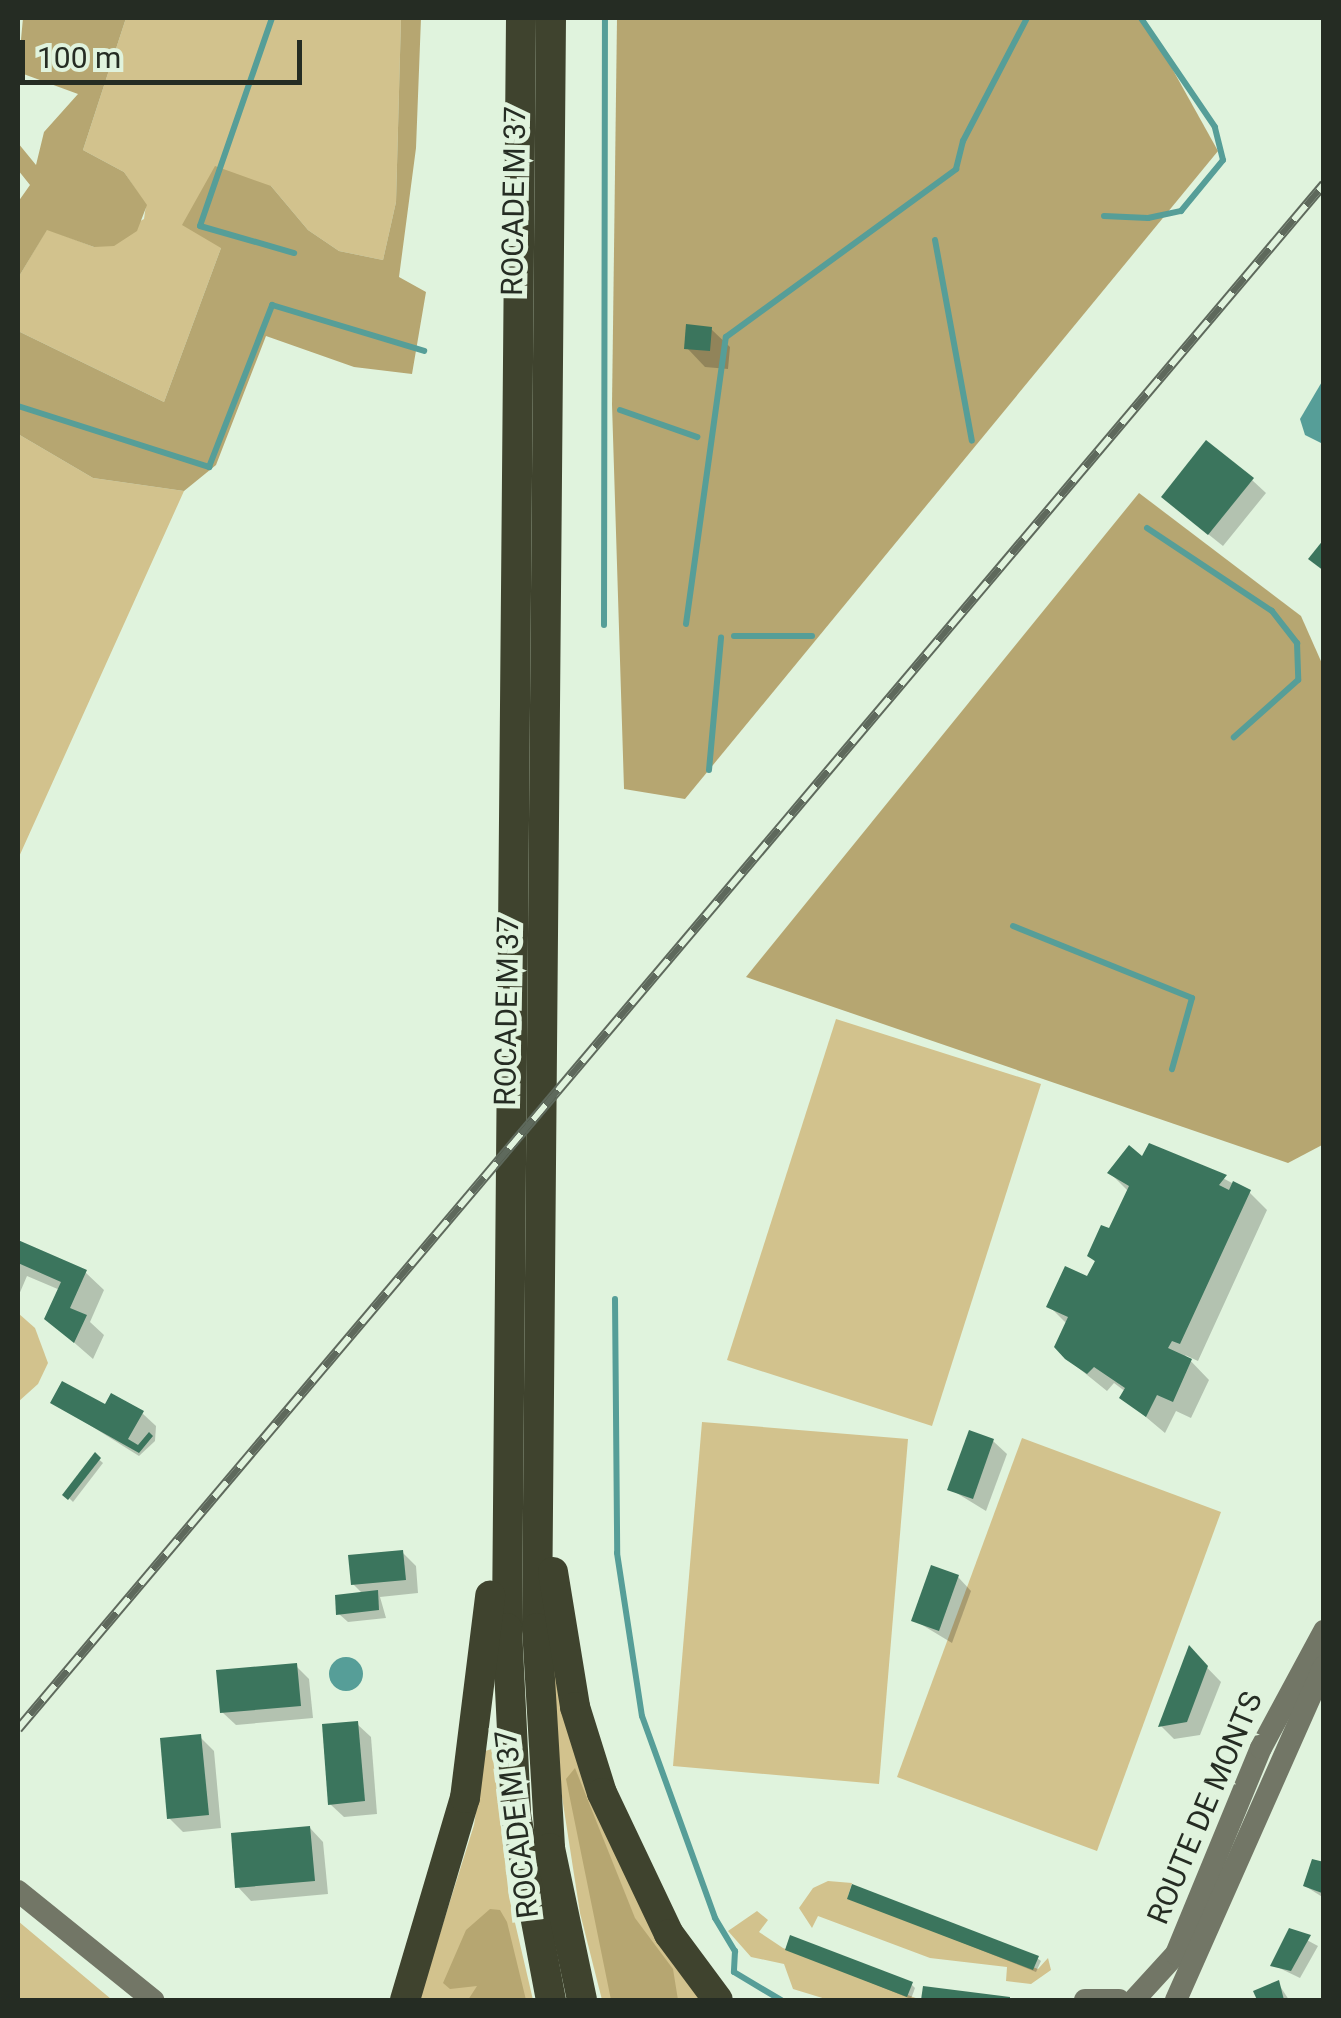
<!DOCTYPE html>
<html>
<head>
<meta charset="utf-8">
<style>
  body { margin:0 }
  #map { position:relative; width:1341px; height:2018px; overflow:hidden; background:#e0f3dd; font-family:Roboto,sans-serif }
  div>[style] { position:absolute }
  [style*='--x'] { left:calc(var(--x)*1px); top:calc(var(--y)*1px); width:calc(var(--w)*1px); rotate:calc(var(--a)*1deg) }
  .green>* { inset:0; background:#d2c28d }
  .forest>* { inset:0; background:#b6a671 }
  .water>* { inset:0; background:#569e98 }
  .round { border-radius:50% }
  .shadow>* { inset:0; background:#0003 }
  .stream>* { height:6px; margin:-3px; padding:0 3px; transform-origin:3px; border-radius:3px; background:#569e98 }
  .building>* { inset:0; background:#3b755d }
  .secondary>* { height:22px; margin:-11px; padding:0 11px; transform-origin:11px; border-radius:11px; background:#727666 }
  .highway>* { height:30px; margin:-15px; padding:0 15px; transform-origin:15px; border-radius:15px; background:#3f432e }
  .rail>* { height:10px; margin-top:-5px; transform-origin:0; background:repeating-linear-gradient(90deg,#e0f3dd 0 19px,#5e695c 0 38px); box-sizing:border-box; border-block:2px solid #5e695c }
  span { translate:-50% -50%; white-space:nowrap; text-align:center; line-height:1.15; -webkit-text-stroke:10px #e0f3dd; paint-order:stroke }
  .street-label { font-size:30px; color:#252c23 }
  .frame { position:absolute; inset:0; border:20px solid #252c23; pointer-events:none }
  .scale { position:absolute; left:20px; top:40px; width:282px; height:45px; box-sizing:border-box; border:5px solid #252c23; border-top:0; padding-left:12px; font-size:30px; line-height:35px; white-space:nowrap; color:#252c23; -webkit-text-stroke:8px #e0f3dd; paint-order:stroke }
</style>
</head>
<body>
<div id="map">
  <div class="green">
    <div style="clip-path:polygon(126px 18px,401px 18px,396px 202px,383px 260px,339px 251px,308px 230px,271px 186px,221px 248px,164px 402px,18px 331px,18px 278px,47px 229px,94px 247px,144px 219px,146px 205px,124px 172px,83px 150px)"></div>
    <div style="clip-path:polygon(18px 434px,93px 478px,184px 491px,18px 859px)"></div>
    <div style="clip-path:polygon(836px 1019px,1041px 1084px,932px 1426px,727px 1360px)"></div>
    <div style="clip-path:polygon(18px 1313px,35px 1328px,48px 1363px,38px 1384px,18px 1402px)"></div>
    <div style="clip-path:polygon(702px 1422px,908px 1439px,879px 1784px,673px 1766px)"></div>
    <div style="clip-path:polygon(1022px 1438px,1221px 1512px,1097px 1851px,897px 1777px)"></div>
    <div style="clip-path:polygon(554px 1669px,706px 2000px,602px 2000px,580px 1913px,560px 1784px)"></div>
    <div style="clip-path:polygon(492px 1749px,509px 1897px,533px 2000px,419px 2000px,474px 1825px,485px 1751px)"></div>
    <div style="clip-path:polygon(828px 1881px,852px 1883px,848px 1896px,1038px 1969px,1048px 1958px,1051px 1970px,1031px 1984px,1006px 1981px,1007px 1967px,930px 1958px,818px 1916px,812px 1928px,799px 1908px,813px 1888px)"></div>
    <div style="clip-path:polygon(757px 1911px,768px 1920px,759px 1932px,783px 1948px,921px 2000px,829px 2000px,793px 1989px,784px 1964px,751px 1957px,728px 1931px)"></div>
    <div style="clip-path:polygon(18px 1921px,111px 1999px,113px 2000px,18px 2000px)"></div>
  </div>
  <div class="forest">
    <div style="clip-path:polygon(23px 18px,126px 18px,83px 150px,124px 172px,147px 205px,137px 231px,114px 246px,94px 247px,47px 230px,18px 278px,18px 202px,30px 185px,18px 170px,18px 143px,36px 165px,44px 132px,78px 94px,18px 72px)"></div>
    <div style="clip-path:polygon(401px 18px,421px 18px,416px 148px,399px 277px,426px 292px,412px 374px,354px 367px,266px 336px,216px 465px,184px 491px,93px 478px,18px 434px,18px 331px,164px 402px,221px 248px,182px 225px,215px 166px,271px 186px,308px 230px,339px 251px,383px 260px,396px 202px)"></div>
    <div style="clip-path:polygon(617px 18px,1144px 18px,1218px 151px,685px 799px,624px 789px,612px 405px)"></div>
    <div style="clip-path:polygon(1139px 493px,1301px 616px,1324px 668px,1324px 1144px,1288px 1163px,746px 977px)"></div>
    <div style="clip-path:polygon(575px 1768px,635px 1918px,673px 1969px,678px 2000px,611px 2000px,566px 1779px)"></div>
    <div style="clip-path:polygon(490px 1909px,500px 1910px,507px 1922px,526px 2000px,468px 2000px,477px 1986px,450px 1989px,443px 1983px,466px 1930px)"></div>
  </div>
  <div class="water">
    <div style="clip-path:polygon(1323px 380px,1323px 444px,1305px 435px,1300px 419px)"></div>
    <div class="round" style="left:329px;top:1657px;width:34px;height:34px"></div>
  </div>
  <div class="shadow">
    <div style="clip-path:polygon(711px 329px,730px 347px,728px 369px,705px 367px,687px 348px)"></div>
    <div style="clip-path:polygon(1252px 480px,1266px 493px,1223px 546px,1178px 510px)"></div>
    <div style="clip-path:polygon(1143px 1160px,1200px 1166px,1249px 1192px,1267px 1210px,1198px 1361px,1185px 1355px,1209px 1380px,1191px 1418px,1176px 1411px,1165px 1433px,1122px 1397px,1126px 1392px,1114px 1383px,1107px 1391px,1076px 1366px,1068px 1325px,1049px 1306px,1089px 1279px,1096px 1263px,1090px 1256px,1110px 1232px,1129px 1192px,1110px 1173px)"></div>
    <div style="clip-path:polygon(18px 1243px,85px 1272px,104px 1290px,90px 1322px,104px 1335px,93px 1359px,47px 1319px,60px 1290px,27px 1276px,18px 1297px)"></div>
    <div style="clip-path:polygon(53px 1402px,142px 1413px,156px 1426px,155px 1441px,139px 1456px)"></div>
    <div style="clip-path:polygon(993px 1441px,1007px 1454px,986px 1511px,950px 1489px)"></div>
    <div style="clip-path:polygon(95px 1456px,103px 1463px,73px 1502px,65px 1494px)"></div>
    <div style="clip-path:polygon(402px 1552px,416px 1566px,418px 1593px,380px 1597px,386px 1618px,348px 1622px,339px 1614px,363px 1594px,353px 1584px)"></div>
    <div style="clip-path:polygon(958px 1577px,971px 1591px,952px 1643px,914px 1620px)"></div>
    <div style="clip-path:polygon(1190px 1650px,1221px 1682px,1200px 1735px,1174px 1739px,1161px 1726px)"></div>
    <div style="clip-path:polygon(296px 1666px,309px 1679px,313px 1718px,236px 1725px,222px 1712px)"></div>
    <div style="clip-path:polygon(357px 1724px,371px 1737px,377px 1814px,344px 1817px,330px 1804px)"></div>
    <div style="clip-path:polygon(200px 1737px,214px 1751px,221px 1828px,183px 1832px,169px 1818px)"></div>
    <div style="clip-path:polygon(310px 1828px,323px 1842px,328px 1894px,251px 1901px,238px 1887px)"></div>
    <div style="clip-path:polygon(1324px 1865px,1324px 1898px,1305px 1886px)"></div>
    <div style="clip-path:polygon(850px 1898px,1037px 1958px,1041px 1961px,1036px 1972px)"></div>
    <div style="clip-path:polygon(1290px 1931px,1318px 1946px,1300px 1978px,1273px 1965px)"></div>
    <div style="clip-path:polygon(788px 1949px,912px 1985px,915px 1988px,911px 1999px)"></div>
    <div style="clip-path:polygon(1278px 1983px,1289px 2000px,1261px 2000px,1256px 1992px)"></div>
  </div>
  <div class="stream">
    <div style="--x:272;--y:18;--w:220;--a:109.1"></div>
    <div style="--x:200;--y:226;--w:98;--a:16"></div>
    <div style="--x:1104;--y:216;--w:44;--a:2.6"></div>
    <div style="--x:1148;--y:218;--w:34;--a:-12"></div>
    <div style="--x:1181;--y:211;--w:66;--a:-50.5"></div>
    <div style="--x:1223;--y:160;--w:34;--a:-104"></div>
    <div style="--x:1215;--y:127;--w:132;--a:-124.2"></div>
    <div style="--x:935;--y:240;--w:204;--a:79.6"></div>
    <div style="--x:18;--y:406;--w:201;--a:17.7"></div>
    <div style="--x:209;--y:467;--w:174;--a:-68.7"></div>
    <div style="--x:272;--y:305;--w:159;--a:16.8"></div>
    <div style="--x:620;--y:410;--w:82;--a:19.3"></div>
    <div style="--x:1147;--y:528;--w:150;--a:33.6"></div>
    <div style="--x:1272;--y:611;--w:41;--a:52"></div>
    <div style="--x:1297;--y:643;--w:37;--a:88"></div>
    <div style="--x:1298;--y:680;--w:86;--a:138.3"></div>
    <div style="--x:686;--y:624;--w:290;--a:-82.1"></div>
    <div style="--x:726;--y:337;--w:285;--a:-36.1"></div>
    <div style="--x:956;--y:169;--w:29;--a:-76"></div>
    <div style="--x:963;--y:141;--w:139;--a:-62.5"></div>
    <div style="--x:604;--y:625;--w:607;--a:-89.91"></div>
    <div style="--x:734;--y:636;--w:78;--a:0"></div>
    <div style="--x:709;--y:770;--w:133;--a:-84.8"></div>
    <div style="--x:1013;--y:926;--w:193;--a:21.9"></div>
    <div style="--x:1192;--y:998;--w:74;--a:105.7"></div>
    <div style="--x:615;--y:1299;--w:254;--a:89.5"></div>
    <div style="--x:617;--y:1553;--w:165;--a:81.3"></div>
    <div style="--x:642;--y:1716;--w:215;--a:70.1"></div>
    <div style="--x:715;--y:1918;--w:39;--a:59"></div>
    <div style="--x:735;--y:1951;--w:21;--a:93"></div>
    <div style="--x:734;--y:1972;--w:55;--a:30.8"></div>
  </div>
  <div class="building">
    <div style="clip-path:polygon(686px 324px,712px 327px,710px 351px,684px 349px)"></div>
    <div style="clip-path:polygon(1206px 440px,1254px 478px,1208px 535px,1161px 497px)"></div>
    <div style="clip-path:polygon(1324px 539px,1324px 571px,1308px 559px)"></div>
    <div style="clip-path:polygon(1149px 1143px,1227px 1175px,1219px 1185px,1229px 1190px,1233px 1181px,1251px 1190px,1180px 1344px,1172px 1341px,1168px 1348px,1192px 1359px,1173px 1402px,1157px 1395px,1146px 1417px,1119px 1398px,1125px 1388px,1094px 1367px,1087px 1374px,1065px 1359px,1054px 1347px,1068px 1317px,1046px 1307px,1065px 1266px,1087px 1276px,1095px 1261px,1087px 1256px,1101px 1225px,1109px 1228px,1129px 1186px,1107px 1173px,1129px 1145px,1142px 1156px)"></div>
    <div style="clip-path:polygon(18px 1240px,87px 1270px,70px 1308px,87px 1315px,74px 1343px,44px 1319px,61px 1282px,18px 1263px)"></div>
    <div style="clip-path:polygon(62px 1381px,105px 1404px,111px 1393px,144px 1411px,128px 1439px,138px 1445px,149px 1432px,153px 1436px,139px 1453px,50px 1403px)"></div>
    <div style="clip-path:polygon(969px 1430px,994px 1439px,973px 1499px,947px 1490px)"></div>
    <div style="clip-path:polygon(95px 1452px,101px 1458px,68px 1500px,62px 1495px)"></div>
    <div style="clip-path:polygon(403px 1550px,406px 1580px,351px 1585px,348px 1555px)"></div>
    <div style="clip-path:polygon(931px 1565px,959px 1575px,939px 1631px,911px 1621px)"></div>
    <div style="clip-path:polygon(378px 1590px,379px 1610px,336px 1615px,335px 1595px)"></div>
    <div style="clip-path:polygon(1189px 1645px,1208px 1666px,1187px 1722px,1158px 1727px)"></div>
    <div style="clip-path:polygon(297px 1663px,301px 1706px,220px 1713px,216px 1670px)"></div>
    <div style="clip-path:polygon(358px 1721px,365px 1801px,328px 1805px,322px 1724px)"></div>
    <div style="clip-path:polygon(201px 1734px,209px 1815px,167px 1819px,160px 1738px)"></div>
    <div style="clip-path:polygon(310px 1826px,315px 1881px,235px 1888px,231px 1833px)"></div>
    <div style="clip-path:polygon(1312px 1859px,1324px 1862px,1322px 1893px,1303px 1886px)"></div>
    <div style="clip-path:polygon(852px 1884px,1039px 1956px,1033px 1970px,847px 1899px)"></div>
    <div style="clip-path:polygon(1289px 1928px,1311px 1935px,1291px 1971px,1270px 1966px)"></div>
    <div style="clip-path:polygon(790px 1935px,913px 1982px,907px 1997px,785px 1950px)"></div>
    <div style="clip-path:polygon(1279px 1980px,1284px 2000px,1257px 2000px,1253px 1991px)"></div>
    <div style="clip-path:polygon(923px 1986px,1010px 1997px,1010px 2000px,921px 2000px)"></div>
  </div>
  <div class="secondary">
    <div style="--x:18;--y:1891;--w:174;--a:38.9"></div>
    <div style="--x:1085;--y:2000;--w:34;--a:0"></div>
    <div style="--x:1134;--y:2000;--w:62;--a:-47.6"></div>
    <div style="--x:1176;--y:1954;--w:223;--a:-67.6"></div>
    <div style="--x:1261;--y:1748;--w:133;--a:-61.7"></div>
    <div style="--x:1176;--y:2000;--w:365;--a:-66.1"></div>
  </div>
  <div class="highway">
    <div style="--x:521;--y:18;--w:1610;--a:90.5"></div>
    <div style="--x:507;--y:1628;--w:187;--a:87.2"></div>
    <div style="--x:516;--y:1815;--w:188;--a:79.3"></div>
    <div style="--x:551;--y:18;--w:1610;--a:90.5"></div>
    <div style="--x:537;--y:1628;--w:220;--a:86.6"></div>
    <div style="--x:550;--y:1848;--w:155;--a:78.1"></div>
    <div style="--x:553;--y:1572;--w:137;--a:80.7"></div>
    <div style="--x:575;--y:1707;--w:90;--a:72.6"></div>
    <div style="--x:602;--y:1793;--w:156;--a:64.6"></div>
    <div style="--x:669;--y:1934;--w:82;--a:53.4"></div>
    <div style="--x:405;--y:2000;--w:211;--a:-73.5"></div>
    <div style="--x:465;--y:1798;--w:204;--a:-82.9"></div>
  </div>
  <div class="rail">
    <div style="--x:18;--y:1729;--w:2023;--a:-49.79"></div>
  </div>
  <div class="street-label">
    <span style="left:514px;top:201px;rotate:-89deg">ROCADE M 37</span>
    <span style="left:507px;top:1011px;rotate:-89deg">ROCADE M 37</span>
    <span style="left:1205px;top:1808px;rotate:-67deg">ROUTE DE MONTS</span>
    <span style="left:517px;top:1824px;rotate:-97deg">ROCADE M 37</span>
  </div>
  <div class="frame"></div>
  <div class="scale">100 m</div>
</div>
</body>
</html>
